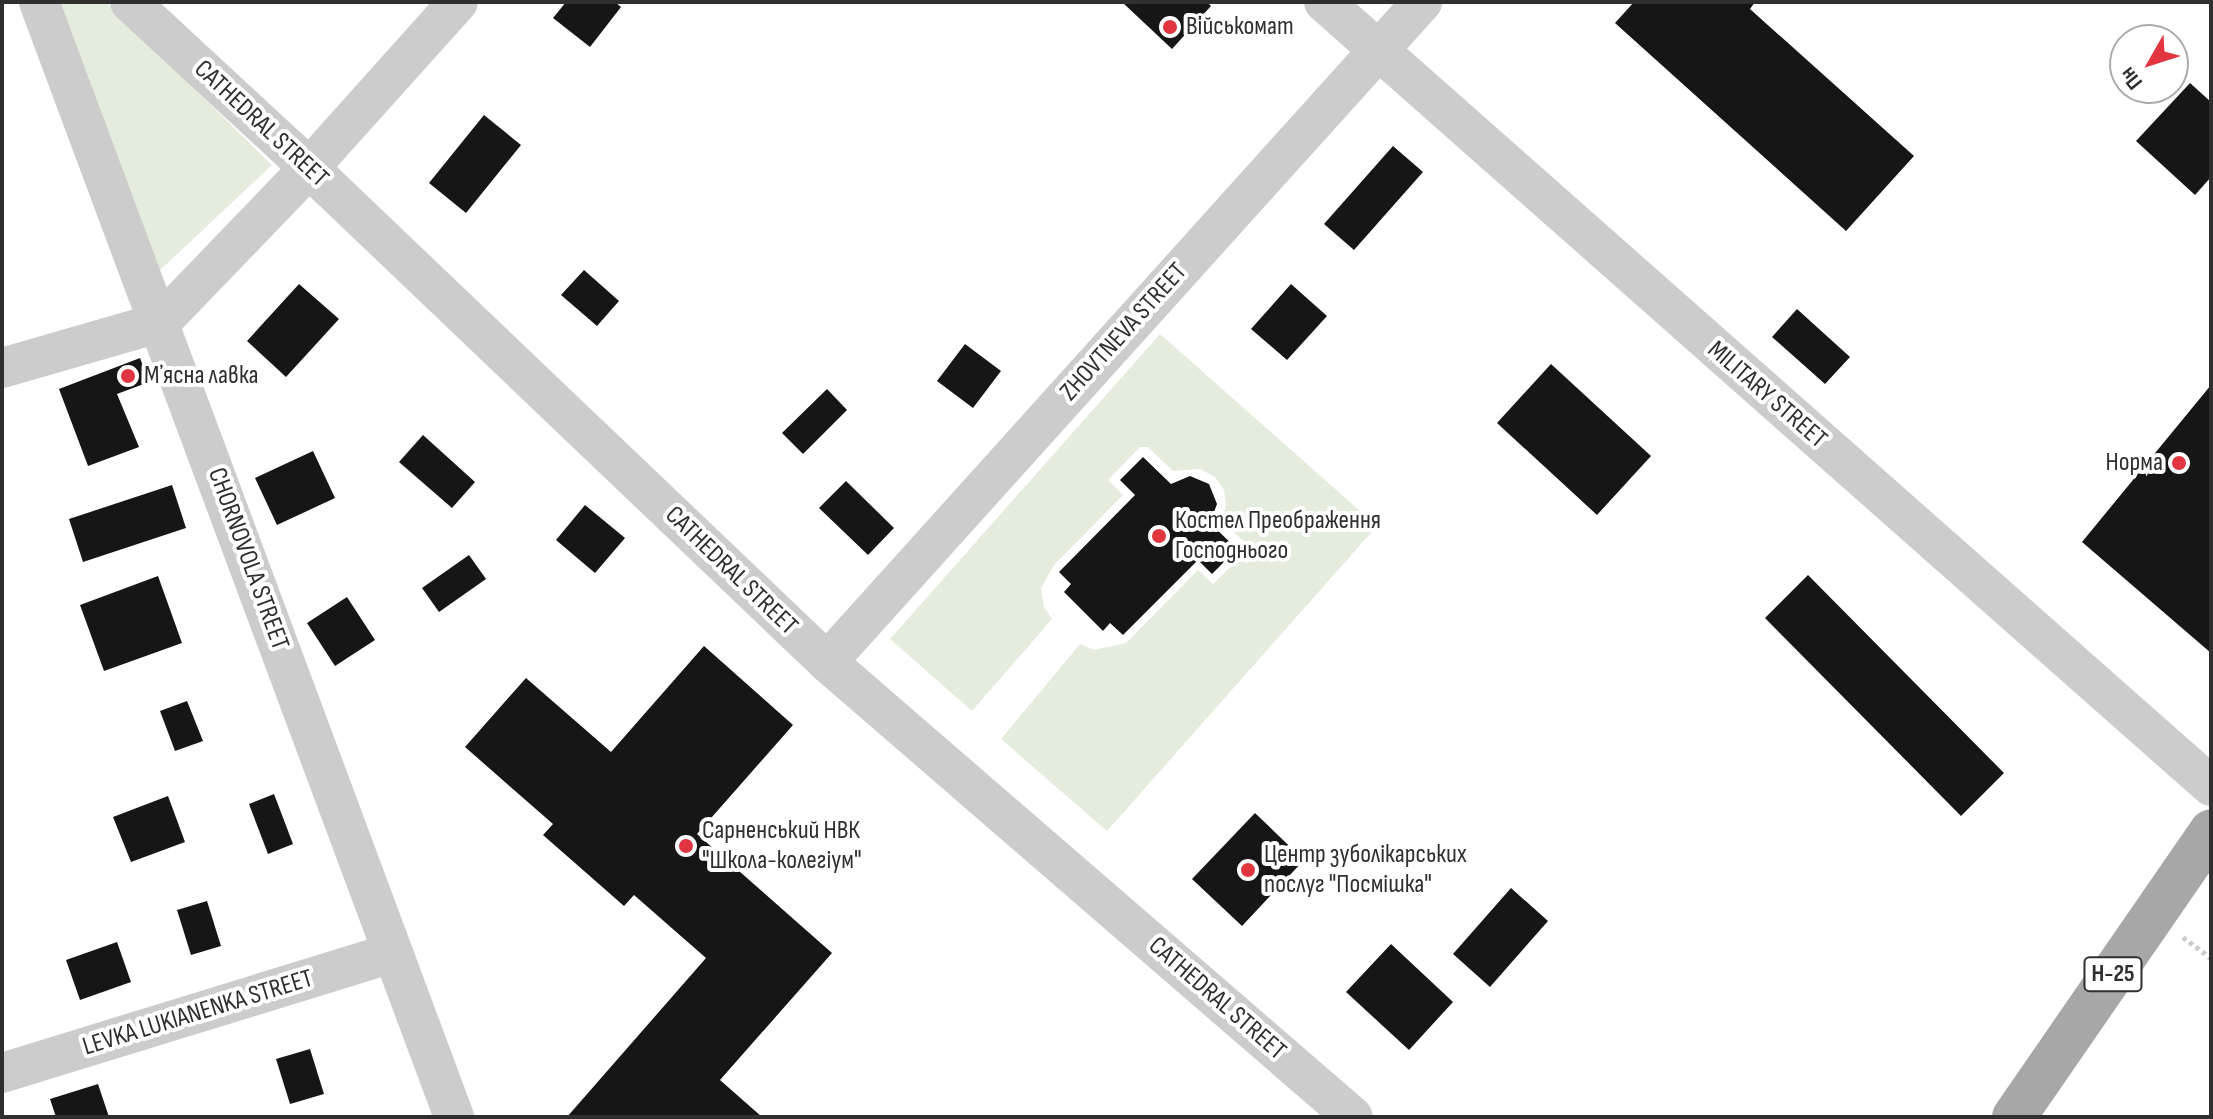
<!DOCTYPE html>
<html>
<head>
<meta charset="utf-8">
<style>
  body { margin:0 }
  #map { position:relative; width:2213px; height:1119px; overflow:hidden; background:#fff; font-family:"Sofia Sans Condensed",sans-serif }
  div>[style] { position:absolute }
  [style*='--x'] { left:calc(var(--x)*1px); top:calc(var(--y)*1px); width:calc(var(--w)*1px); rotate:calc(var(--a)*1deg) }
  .green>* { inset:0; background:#e4ecdd }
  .building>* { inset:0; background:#161616 }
  .path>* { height:5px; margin-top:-2.5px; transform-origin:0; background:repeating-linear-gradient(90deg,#ccc 0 4px,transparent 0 8px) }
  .minor>* { height:40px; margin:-20px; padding:0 20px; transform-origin:20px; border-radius:20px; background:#ccc }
  .primary>* { height:44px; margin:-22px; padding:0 22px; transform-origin:22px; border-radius:22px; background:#a7a7a7 }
  .dots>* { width:22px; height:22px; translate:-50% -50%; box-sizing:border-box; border:4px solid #fff; border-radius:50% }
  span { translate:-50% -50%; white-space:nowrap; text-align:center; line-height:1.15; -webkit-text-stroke:8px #fff; paint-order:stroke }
  .shield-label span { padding:2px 6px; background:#fff; border:2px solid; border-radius:6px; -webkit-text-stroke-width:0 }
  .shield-label { font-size:24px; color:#2f2f2f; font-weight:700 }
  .poi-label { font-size:26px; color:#2f2f2f }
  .left { translate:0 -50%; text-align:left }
  .right { translate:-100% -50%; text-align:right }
  .street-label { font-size:26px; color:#2f2f2f }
  .frame { position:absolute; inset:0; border:4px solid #2f2f2f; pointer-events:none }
  .north { position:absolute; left:2109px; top:24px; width:80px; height:80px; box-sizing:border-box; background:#fff; border:2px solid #acacac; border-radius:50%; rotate:231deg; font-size:22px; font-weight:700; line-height:32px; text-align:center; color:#2f2f2f }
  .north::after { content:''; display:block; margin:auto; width:28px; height:36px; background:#e1363f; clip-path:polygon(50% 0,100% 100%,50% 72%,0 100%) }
</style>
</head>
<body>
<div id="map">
  <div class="green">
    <div style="clip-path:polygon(55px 2px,106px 2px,272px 165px,156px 274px)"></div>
    <div style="clip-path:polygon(1160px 334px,1377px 526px,1107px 831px,1001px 739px,1080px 644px,1094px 650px,1126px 643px,1198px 570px,1213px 584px,1245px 553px,1243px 541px,1222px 521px,1226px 505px,1224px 490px,1215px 477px,1200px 469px,1173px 471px,1148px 447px,1140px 447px,1108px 480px,1123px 495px,1054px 565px,1041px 588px,1044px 607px,1052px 619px,972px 711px,890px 639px)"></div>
  </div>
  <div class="building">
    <div style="clip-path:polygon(566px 2px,615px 2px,621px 7px,590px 47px,553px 18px)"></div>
    <div style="clip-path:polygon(1122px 2px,1207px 2px,1211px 6px,1172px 49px)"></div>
    <div style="clip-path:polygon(1634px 2px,1755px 2px,1750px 9px,1914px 156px,1846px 231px,1615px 23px)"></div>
    <div style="clip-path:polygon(2190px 83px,2211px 102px,2211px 177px,2195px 195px,2136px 141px)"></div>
    <div style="clip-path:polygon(484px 115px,521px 145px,466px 213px,429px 183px)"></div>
    <div style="clip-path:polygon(1393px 146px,1423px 172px,1354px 250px,1324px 224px)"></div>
    <div style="clip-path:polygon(584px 270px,619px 301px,597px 326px,561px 295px)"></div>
    <div style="clip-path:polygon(299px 284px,339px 319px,286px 377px,247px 341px)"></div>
    <div style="clip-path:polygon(1291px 284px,1327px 316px,1287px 360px,1251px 329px)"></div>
    <div style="clip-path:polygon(1797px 309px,1850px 357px,1825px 384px,1772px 337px)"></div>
    <div style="clip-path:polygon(965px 344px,1001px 371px,973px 408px,937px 381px)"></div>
    <div style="clip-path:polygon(140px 358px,149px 382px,117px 394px,139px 447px,88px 466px,59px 389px)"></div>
    <div style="clip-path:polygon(1551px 364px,1651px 456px,1597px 515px,1497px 423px)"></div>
    <div style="clip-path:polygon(2211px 385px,2211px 653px,2082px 542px)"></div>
    <div style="clip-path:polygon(827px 389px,847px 410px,803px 454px,782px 433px)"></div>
    <div style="clip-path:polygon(423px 435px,475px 482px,452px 508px,399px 462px)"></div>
    <div style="clip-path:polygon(313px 451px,335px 498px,277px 525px,255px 478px)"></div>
    <div style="clip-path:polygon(1143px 457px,1171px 484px,1190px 476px,1209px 484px,1217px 504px,1210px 523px,1237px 549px,1212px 574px,1198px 560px,1123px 635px,1110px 623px,1103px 631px,1064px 592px,1071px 584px,1059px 572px,1135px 495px,1120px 480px)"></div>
    <div style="clip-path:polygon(846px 481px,894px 528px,868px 555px,819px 508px)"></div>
    <div style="clip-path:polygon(172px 485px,186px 528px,83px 562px,69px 519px)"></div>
    <div style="clip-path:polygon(585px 505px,625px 538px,595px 573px,556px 540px)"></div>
    <div style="clip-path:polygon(469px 555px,486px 579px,439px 612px,422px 588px)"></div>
    <div style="clip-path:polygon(1808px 575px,2004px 773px,1961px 816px,1765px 618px)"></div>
    <div style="clip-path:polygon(158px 576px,182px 643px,104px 671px,80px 605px)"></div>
    <div style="clip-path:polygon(347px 597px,375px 640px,335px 666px,307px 623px)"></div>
    <div style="clip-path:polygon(704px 646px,793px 725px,697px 834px,832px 953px,720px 1080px,762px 1117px,567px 1117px,706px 958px,634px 895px,624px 906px,543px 835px,553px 824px,465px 747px,526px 678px,611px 752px)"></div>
    <div style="clip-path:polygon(187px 701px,203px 741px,175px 751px,160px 711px)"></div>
    <div style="clip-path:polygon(274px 794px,293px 844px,268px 854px,249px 804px)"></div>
    <div style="clip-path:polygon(168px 796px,185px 842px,131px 862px,113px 817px)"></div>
    <div style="clip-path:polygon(1255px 813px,1304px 860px,1242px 926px,1192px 879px)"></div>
    <div style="clip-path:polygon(1511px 888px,1548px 921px,1490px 987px,1453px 954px)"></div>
    <div style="clip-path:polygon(207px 901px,221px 946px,191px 955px,177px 910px)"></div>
    <div style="clip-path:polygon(117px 942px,131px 982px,80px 1000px,66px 960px)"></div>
    <div style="clip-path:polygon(1391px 944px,1453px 1002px,1409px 1050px,1346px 992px)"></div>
    <div style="clip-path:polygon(310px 1049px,324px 1094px,290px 1104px,276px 1059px)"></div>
    <div style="clip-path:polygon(98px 1084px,109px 1117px,56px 1117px,50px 1099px)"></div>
  </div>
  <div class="path">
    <div style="--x:2183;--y:937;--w:35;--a:37"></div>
  </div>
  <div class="minor">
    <div style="--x:39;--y:2;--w:1190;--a:69.58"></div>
    <div style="--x:130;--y:2;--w:244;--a:42.8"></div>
    <div style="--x:309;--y:168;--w:716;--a:43.64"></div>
    <div style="--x:827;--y:662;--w:695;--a:40.86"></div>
    <div style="--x:1324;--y:2;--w:1184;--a:41.47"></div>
    <div style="--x:2;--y:368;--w:166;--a:-16.1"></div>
    <div style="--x:161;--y:322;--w:214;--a:-46.1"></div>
    <div style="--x:309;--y:168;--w:223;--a:-48.1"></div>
    <div style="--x:827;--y:662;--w:889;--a:-47.96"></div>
    <div style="--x:2;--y:1073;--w:409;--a:-17.1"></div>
  </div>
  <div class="primary">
    <div style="--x:2014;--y:1117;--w:347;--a:-55.4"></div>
  </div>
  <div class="dots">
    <div style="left:1170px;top:27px;background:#e1363f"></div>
    <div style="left:128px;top:376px;background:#e1363f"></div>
    <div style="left:2179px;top:463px;background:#e1363f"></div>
    <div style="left:1159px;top:536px;background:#e1363f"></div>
    <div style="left:686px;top:846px;background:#e1363f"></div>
    <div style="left:1248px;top:870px;background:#e1363f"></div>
  </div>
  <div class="shield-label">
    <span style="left:2113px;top:974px">Н-25</span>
  </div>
  <div class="poi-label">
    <span class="left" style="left:1186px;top:27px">Військомат</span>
    <span class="left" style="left:144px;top:376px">Мʼясна лавка</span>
    <span class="right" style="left:2163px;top:463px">Норма</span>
    <span class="left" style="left:1175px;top:536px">Костел Преображення<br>Господнього</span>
    <span class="left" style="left:702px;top:846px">Сарненський НВК<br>"Школа-колегіум"</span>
    <span class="left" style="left:1264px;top:870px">Центр зуболікарських<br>послуг "Посмішка"</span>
  </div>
  <div class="street-label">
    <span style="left:261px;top:124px;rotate:43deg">CATHEDRAL STREET</span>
    <span style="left:1124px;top:332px;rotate:-48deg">ZHOVTNEVA STREET</span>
    <span style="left:1767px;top:395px;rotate:41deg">MILITARY STREET</span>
    <span style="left:248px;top:559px;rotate:70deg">CHORNOVOLA STREET</span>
    <span style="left:731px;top:571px;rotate:44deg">CATHEDRAL STREET</span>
    <span style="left:1217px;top:999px;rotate:41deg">CATHEDRAL STREET</span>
    <span style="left:198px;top:1013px;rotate:-17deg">LEVKA LUKIANENKA STREET</span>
  </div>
  <div class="frame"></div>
  <div class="north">Пн</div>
</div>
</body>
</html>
